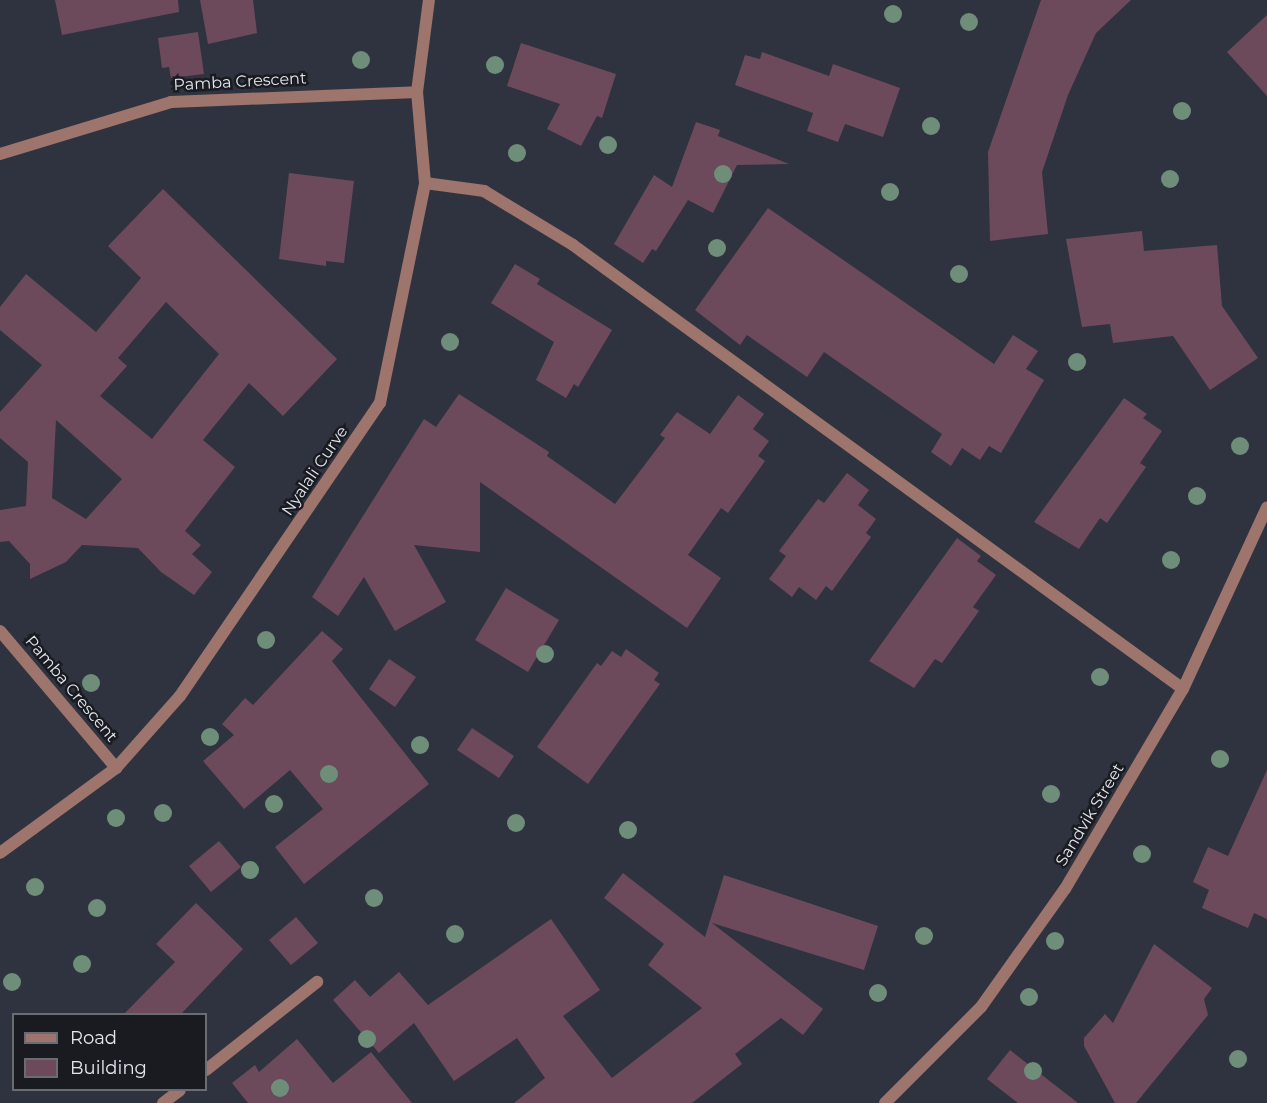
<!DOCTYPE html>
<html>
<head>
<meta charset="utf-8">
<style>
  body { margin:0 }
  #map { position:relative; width:1267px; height:1103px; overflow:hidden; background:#2f333f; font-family:Montserrat,sans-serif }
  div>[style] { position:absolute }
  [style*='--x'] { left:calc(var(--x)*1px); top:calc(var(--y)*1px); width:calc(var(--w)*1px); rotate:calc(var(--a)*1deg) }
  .building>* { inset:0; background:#6d495c }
  .lane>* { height:12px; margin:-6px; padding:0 6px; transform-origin:6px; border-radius:6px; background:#9d756c }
  .street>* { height:12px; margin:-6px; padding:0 6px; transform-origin:6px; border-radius:6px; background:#9d756c }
  .trees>* { width:18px; height:18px; margin:-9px; border-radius:50%; background:#6e8e79 }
  span { translate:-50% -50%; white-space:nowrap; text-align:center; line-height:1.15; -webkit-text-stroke:5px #191b21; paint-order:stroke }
  .street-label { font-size:16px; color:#e3e6ee }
  .legend { position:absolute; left:12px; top:1013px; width:195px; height:78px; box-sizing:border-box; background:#191b21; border:2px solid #6a6c73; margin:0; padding:8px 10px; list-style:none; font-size:18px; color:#e3e6ee }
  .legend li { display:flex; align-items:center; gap:12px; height:30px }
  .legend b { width:30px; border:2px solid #6a6c73 }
</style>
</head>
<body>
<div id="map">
  <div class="building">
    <div style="clip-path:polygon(55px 0,178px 0,179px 12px,62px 35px)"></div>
    <div style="clip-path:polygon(200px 0,253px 0,257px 33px,208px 44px)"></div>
    <div style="clip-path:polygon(1041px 0,1131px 0,1096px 33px,1068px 95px,1042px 172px,1048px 234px,990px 241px,988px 152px)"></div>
    <div style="clip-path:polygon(1267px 15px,1267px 96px,1227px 52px)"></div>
    <div style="clip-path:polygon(198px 32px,204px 74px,171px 78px,169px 67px,162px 68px,158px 38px)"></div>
    <div style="clip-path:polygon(521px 43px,616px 74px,602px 118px,597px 116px,581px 146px,547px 129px,560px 104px,507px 86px)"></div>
    <div style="clip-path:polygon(762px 52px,829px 76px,833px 64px,900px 88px,883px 137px,845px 124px,838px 142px,807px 131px,813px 113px,735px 85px,745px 55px,760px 59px)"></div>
    <div style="clip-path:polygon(696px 122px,720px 130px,718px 136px,789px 164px,737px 165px,713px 213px,688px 200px,656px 251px,652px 249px,643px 263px,614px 244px,654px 175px,672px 187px)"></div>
    <div style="clip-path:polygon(289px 173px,354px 181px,344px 263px,326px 261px,326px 266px,279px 259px)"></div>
    <div style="clip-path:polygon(evenodd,163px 189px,337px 359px,283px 416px,249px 383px,203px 440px,235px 467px,185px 531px,201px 545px,192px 554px,212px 572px,194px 595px,161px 572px,138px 548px,82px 545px,66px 562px,30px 579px,30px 564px,9px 541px,0 542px,0 510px,26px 506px,28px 462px,0 438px,0 412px,42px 365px,0 330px,0 307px,26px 274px,96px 332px,141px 278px,108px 246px,163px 189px,166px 302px,219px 354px,152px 439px,100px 396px,127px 366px,118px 358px,166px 302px,163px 189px,56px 420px,122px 479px,86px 519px,52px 498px,56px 420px)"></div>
    <div style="clip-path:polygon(768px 208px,994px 364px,1013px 335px,1038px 351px,1026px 369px,1044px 380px,1001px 453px,989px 446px,980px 460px,962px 448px,951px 466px,931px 452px,942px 434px,824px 352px,807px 377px,747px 335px,740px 345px,695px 310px)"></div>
    <div style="clip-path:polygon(1142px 231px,1144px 251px,1217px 245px,1222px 306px,1258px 358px,1210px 390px,1173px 336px,1113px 343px,1110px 324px,1082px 327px,1066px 239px)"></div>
    <div style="clip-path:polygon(515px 264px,540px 279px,537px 284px,612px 330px,578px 387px,574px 384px,566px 398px,536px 380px,554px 342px,491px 303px)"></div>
    <div style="clip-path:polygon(459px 394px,549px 452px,547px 456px,615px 504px,665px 438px,660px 435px,677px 412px,710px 434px,738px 395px,764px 414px,753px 429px,769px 441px,758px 456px,765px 461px,728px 513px,721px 508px,688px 555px,721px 578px,687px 628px,480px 482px,480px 552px,414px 545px,446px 602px,395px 631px,364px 577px,338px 616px,312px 597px,424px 419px,436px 427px)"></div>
    <div style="clip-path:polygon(1124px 398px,1147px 414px,1143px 418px,1162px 431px,1140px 463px,1146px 467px,1107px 523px,1100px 518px,1079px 549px,1034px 522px)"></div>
    <div style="clip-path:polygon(847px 473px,869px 490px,858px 505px,876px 519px,866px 533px,871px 537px,832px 591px,826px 586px,816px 600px,799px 587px,792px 597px,769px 579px,786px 556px,779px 551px,818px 499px,824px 503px)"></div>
    <div style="clip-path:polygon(957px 538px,981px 556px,977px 561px,996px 575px,973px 607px,979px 611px,942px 663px,935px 659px,914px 688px,869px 661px)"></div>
    <div style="clip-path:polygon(506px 588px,559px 620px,528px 672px,475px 640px)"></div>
    <div style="clip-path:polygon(322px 631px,343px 649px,332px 661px,429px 784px,304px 884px,275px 847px,323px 809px,290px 770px,244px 809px,203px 761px,234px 735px,222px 724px,245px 698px,253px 705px)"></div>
    <div style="clip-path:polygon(626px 649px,659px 673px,654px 680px,660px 684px,588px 784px,537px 747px,597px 663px,601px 666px,612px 651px,621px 657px)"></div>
    <div style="clip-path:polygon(389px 659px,416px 677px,395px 707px,369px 689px)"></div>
    <div style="clip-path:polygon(472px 728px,514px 756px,499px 778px,457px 750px)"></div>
    <div style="clip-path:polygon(1267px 770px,1267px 919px,1254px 913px,1248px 928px,1202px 908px,1209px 890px,1193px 882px,1208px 847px,1228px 856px)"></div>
    <div style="clip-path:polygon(219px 841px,241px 867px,211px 892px,189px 866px)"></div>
    <div style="clip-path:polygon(623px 873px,705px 937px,724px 875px,878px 926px,864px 970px,712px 923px,823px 1009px,803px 1035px,781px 1018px,735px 1054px,742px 1064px,692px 1103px,514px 1103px,545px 1078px,517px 1038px,454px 1081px,414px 1023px,379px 1053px,333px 1000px,355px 980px,370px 997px,399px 972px,428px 1005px,551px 919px,600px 990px,563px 1016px,612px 1078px,702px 1008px,648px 965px,664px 944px,604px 898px)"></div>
    <div style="clip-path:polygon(196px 903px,243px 949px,181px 1014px,124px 1014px,175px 962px,156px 944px)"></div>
    <div style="clip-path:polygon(296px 917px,318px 943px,291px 965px,269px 940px)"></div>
    <div style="clip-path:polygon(1154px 944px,1212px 988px,1204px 999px,1208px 1015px,1136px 1103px,1115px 1103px,1084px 1046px,1084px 1038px,1105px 1014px,1113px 1023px)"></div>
    <div style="clip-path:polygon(297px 1039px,333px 1083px,371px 1052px,412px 1103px,248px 1103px,232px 1083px,255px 1065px,259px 1072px)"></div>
    <div style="clip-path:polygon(1010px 1050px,1078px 1103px,1018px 1103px,987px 1079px)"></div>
  </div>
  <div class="lane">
    <div style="--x:425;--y:183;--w:60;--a:7.7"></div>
    <div style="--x:484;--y:191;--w:104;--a:31.2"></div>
    <div style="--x:573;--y:245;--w:754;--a:36.05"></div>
  </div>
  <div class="street">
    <div style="--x:0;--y:154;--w:179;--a:-16.9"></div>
    <div style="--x:171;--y:102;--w:246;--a:-2.3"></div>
    <div style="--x:0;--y:631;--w:180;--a:49.7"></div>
    <div style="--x:0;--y:853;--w:144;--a:-36.2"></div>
    <div style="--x:116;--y:768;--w:96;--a:-48.4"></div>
    <div style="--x:180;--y:696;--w:355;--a:-55.7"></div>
    <div style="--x:380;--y:403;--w:225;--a:-78.4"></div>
    <div style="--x:425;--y:183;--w:91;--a:-95"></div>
    <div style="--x:417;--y:92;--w:93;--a:-82.6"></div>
    <div style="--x:206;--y:1070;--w:142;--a:-38.4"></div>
    <div style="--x:163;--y:1103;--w:21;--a:-37"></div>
    <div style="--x:885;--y:1103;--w:136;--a:-45"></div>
    <div style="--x:981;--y:1007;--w:145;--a:-54.6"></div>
    <div style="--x:1065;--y:889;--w:232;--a:-59.5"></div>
    <div style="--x:1183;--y:689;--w:200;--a:-65.2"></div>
  </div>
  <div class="trees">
    <div style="left:893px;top:14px"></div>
    <div style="left:969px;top:22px"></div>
    <div style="left:361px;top:60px"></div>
    <div style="left:495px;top:65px"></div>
    <div style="left:1182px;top:111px"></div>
    <div style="left:931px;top:126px"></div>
    <div style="left:608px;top:145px"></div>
    <div style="left:517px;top:153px"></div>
    <div style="left:723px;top:174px"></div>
    <div style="left:1170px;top:179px"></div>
    <div style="left:890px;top:192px"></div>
    <div style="left:717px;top:248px"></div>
    <div style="left:959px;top:274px"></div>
    <div style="left:450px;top:342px"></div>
    <div style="left:1077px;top:362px"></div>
    <div style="left:1240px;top:446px"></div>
    <div style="left:1197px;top:496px"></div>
    <div style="left:1171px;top:560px"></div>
    <div style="left:266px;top:640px"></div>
    <div style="left:545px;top:654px"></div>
    <div style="left:1100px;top:677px"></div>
    <div style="left:91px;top:683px"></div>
    <div style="left:210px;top:737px"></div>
    <div style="left:420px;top:745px"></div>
    <div style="left:1220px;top:759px"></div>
    <div style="left:329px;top:774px"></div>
    <div style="left:1051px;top:794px"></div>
    <div style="left:274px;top:804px"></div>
    <div style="left:163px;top:813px"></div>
    <div style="left:116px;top:818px"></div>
    <div style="left:516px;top:823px"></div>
    <div style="left:628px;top:830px"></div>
    <div style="left:1142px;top:854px"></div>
    <div style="left:250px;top:870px"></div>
    <div style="left:35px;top:887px"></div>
    <div style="left:374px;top:898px"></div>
    <div style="left:97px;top:908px"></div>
    <div style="left:455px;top:934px"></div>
    <div style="left:924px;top:936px"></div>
    <div style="left:1055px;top:941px"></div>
    <div style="left:82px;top:964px"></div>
    <div style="left:12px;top:982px"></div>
    <div style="left:878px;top:993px"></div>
    <div style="left:1029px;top:997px"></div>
    <div style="left:367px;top:1039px"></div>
    <div style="left:1238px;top:1059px"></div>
    <div style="left:1033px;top:1071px"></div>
    <div style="left:280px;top:1088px"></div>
  </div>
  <div class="street-label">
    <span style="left:240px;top:82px;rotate:-3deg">Pamba Crescent</span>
    <span style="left:315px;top:471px;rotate:-56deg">Nyalali Curve</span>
    <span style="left:71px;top:689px;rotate:50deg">Pamba Crescent</span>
    <span style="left:1090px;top:815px;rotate:-59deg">Sandvik Street</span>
  </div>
  <ul class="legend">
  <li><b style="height:8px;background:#9d756c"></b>Road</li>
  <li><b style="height:16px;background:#6d495c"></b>Building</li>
  </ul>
</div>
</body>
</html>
